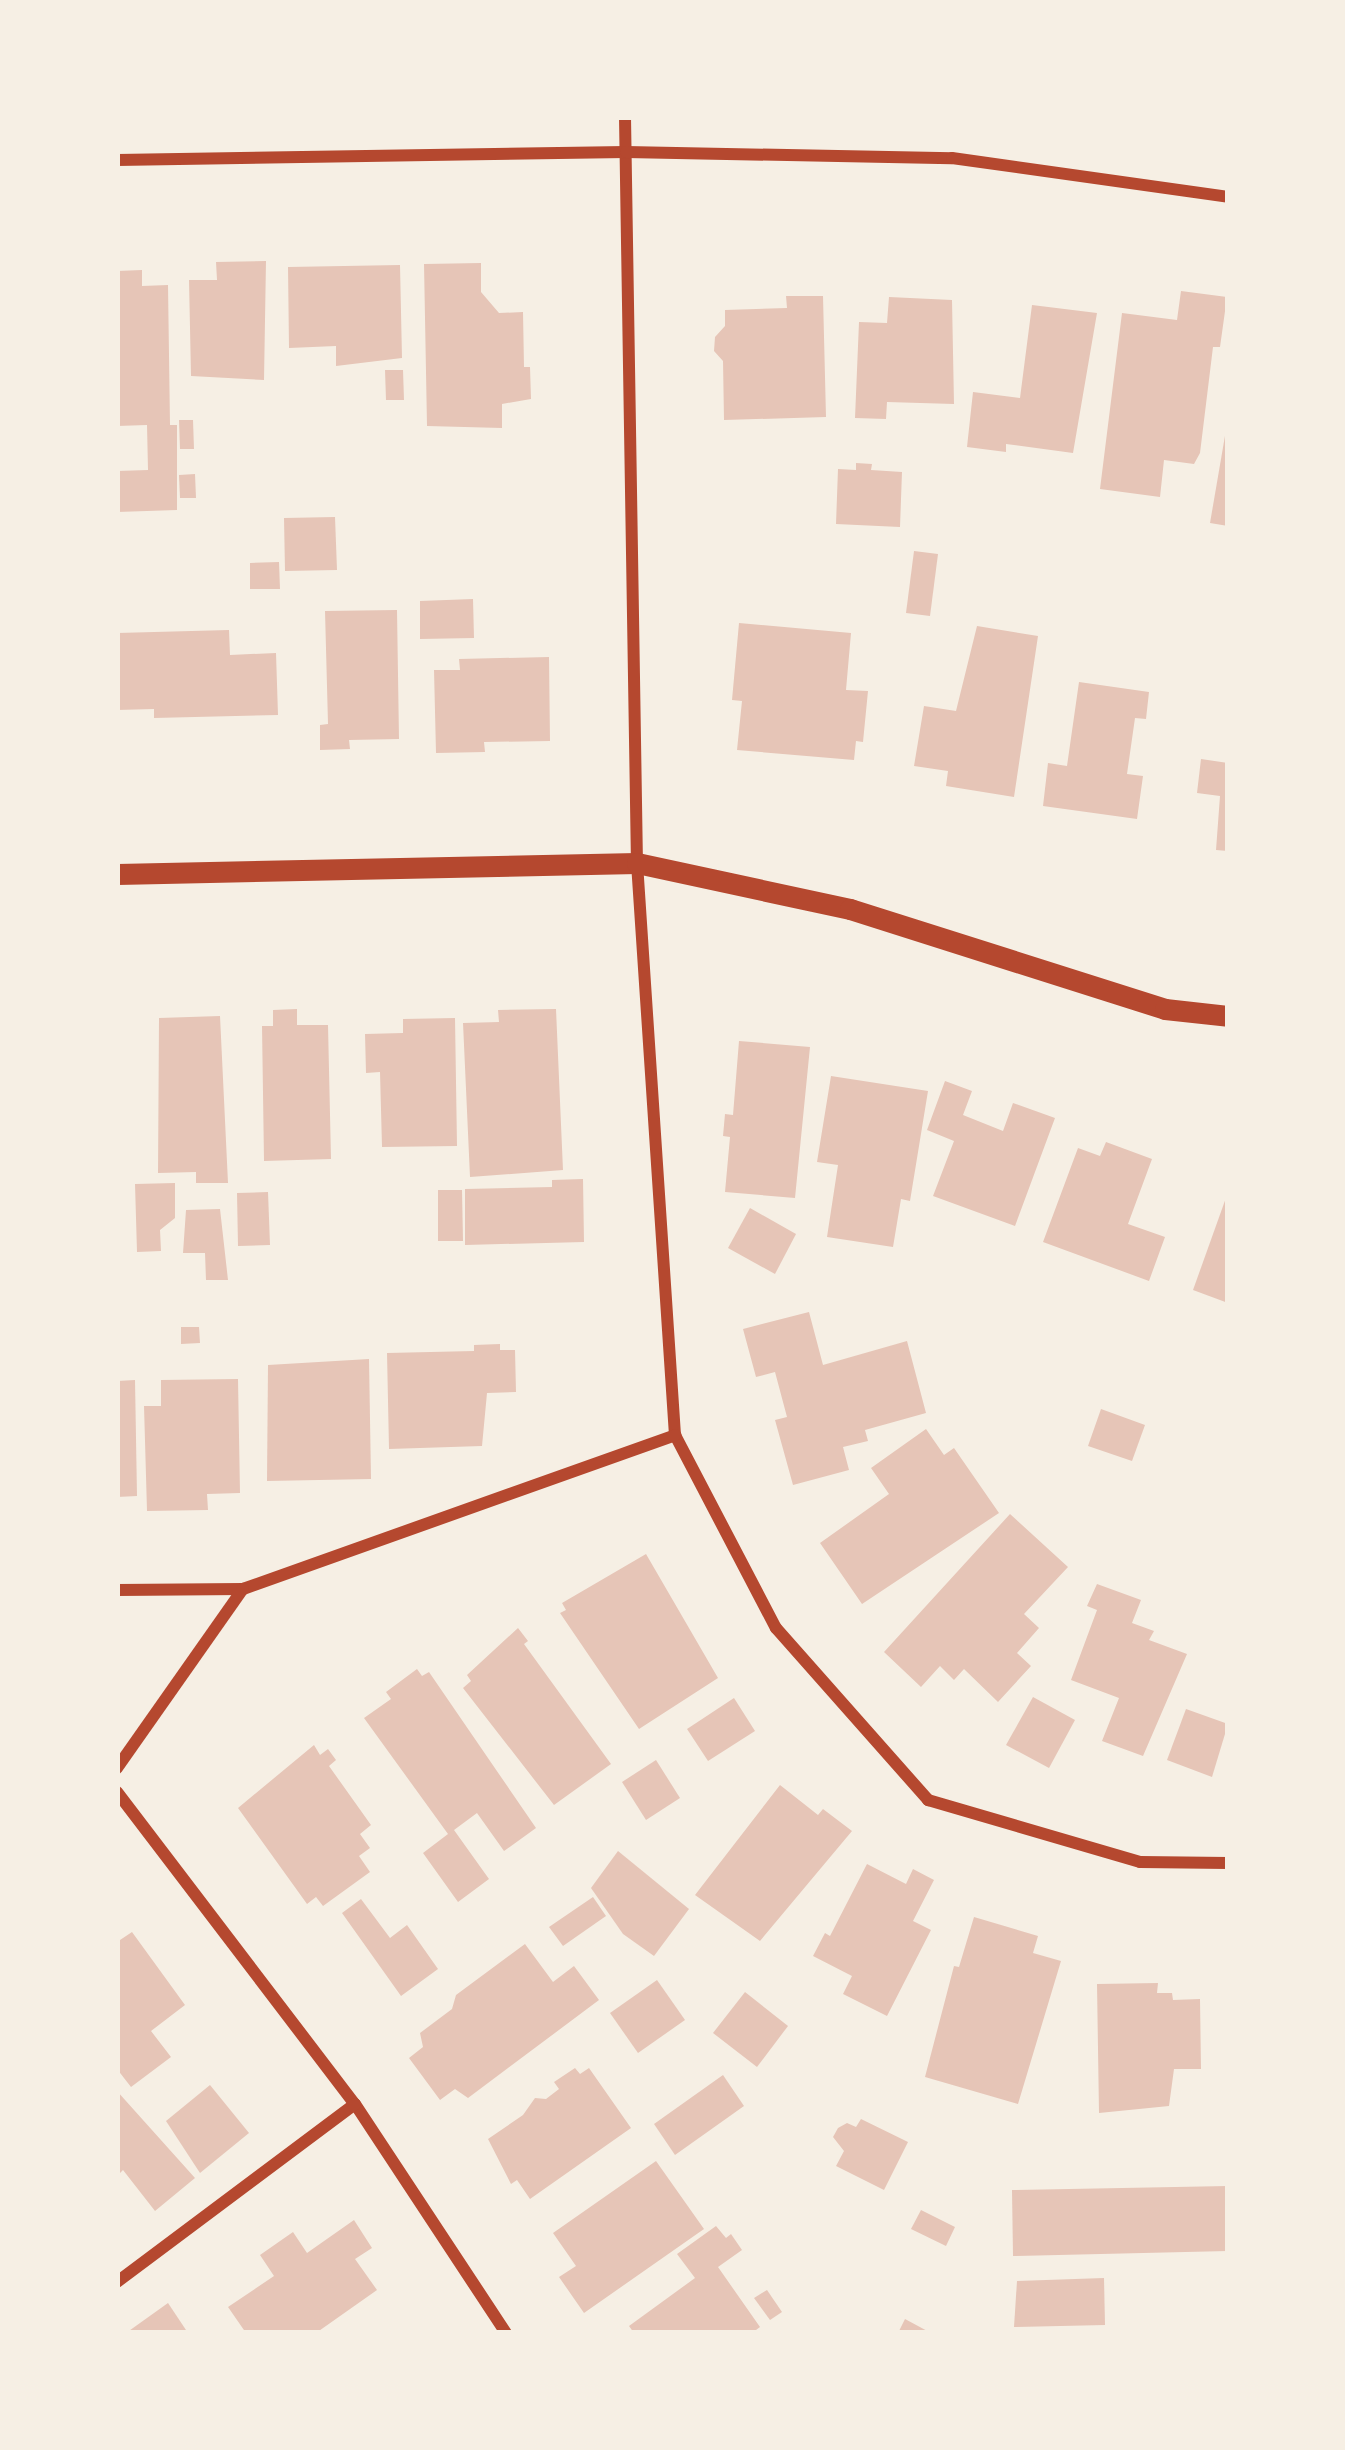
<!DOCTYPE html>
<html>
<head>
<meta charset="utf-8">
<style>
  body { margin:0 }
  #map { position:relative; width:1345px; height:2450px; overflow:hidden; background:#f6efe4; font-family:"Alegreya Sans",sans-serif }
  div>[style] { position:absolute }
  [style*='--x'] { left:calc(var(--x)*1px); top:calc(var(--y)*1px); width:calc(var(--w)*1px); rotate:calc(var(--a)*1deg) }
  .building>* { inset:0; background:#e6c5b7 }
  .minor>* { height:12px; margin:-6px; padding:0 6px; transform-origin:6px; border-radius:6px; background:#b5482f }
  .tertiary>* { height:21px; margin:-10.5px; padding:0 10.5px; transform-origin:10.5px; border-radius:10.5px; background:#b5482f }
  span { translate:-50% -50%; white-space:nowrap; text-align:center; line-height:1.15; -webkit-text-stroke:10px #f6efe4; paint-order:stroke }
  .frame { position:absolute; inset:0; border:120px solid #f6efe4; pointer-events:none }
</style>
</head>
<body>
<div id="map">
  <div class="building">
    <div style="clip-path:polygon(266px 261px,264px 380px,191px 376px,189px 280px,217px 280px,216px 262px)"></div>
    <div style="clip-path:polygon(481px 263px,481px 292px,499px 313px,523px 312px,524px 367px,530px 367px,531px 399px,502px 404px,502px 428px,427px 426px,424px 264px)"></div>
    <div style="clip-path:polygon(400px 265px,402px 358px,336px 366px,336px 346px,289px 348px,288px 267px)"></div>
    <div style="clip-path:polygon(142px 270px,142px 286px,168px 285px,170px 425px,177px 425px,177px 510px,117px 512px,117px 471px,148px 470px,147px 425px,117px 426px,117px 271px)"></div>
    <div style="clip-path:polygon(1181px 291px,1227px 297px,1220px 347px,1213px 347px,1200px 453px,1194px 464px,1164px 460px,1160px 497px,1100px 489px,1122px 313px,1177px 320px)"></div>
    <div style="clip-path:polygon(786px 296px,823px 296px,826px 417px,724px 420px,723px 361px,714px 351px,715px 337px,725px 326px,725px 310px,787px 308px)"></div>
    <div style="clip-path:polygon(889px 297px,952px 300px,954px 404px,887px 402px,886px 419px,855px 418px,859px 322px,887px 323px)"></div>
    <div style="clip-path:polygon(1032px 305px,1097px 313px,1073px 453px,1006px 444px,1006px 452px,967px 447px,973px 392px,1020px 398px)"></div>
    <div style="clip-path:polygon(385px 370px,403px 370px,404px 400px,386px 400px)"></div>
    <div style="clip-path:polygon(179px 420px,193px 420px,194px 449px,180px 449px)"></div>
    <div style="clip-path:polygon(1226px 430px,1228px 431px,1228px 526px,1210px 523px)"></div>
    <div style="clip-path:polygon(856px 463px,872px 464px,871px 470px,902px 472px,900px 527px,836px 524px,838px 469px,856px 470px)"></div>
    <div style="clip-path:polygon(195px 474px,196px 498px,180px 498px,179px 475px)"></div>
    <div style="clip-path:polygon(335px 517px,337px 570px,285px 571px,284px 518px)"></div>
    <div style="clip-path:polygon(914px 551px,938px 554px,930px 616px,906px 613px)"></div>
    <div style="clip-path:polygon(279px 562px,280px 589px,250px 589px,250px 563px)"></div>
    <div style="clip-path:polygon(473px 599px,474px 638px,420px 639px,420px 601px)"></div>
    <div style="clip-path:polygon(397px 610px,399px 739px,349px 740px,350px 749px,320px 750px,320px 725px,328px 724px,325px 611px)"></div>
    <div style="clip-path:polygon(739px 623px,851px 633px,846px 690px,868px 691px,863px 742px,856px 741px,854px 760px,737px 750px,742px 701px,732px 700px)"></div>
    <div style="clip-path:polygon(977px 626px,1038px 636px,1014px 797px,946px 786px,948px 771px,914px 766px,924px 706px,956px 711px)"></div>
    <div style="clip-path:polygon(229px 630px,230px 655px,276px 653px,278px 715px,154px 718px,154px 709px,117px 710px,117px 633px)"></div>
    <div style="clip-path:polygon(549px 657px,550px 741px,484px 742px,485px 752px,436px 753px,434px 670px,460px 670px,459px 659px)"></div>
    <div style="clip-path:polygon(1079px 682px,1149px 692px,1146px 719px,1135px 718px,1127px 774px,1143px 776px,1137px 819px,1043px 806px,1048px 763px,1067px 766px)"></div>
    <div style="clip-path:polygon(1201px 759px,1228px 763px,1228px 851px,1216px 850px,1220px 796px,1197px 793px)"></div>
    <div style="clip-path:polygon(297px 1009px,297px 1025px,328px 1025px,331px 1159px,264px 1161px,262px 1026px,273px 1026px,273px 1010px)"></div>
    <div style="clip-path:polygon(556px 1009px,563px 1170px,470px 1177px,463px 1023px,499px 1022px,498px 1010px)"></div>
    <div style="clip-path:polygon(220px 1016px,228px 1183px,196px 1183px,196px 1172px,158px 1173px,159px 1018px)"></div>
    <div style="clip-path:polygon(455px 1018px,457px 1146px,382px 1147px,380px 1072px,366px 1073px,365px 1034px,403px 1033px,403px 1019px)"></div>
    <div style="clip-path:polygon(739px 1041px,810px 1047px,795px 1198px,725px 1192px,730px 1137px,723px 1136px,725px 1114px,733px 1115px)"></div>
    <div style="clip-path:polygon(831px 1076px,928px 1091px,910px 1201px,901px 1199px,893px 1247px,827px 1237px,838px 1165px,817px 1162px)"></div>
    <div style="clip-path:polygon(945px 1081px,972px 1091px,963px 1115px,1003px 1131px,1013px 1103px,1055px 1118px,1015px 1226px,933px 1196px,954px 1141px,927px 1130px)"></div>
    <div style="clip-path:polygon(1106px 1142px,1152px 1159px,1128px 1224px,1165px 1237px,1149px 1281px,1043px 1242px,1078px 1148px,1100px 1156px)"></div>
    <div style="clip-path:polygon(583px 1179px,584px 1242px,465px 1245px,465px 1189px,552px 1187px,552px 1180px)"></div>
    <div style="clip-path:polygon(175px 1183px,175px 1218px,160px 1230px,161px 1251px,137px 1252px,135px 1184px)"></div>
    <div style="clip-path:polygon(438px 1190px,462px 1190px,463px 1241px,438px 1241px)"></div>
    <div style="clip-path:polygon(268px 1192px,270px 1245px,238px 1246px,237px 1193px)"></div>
    <div style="clip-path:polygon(1227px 1195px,1228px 1195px,1228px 1303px,1193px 1290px)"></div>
    <div style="clip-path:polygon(750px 1208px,796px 1234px,775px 1274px,728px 1248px)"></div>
    <div style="clip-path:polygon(220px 1209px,228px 1280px,206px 1280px,205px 1253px,183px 1253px,186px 1210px)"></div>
    <div style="clip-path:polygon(809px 1312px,823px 1365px,907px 1341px,926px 1413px,865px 1430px,868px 1441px,843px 1447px,849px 1470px,793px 1485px,775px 1420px,787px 1417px,775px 1372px,756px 1377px,743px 1329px)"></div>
    <div style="clip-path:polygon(181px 1327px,199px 1327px,200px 1343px,181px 1344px)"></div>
    <div style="clip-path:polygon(500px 1344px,500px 1350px,515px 1350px,516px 1392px,487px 1393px,482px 1446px,389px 1449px,387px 1353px,474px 1351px,474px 1345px)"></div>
    <div style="clip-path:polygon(369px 1359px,371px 1479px,267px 1481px,268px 1365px)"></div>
    <div style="clip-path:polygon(238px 1379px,240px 1493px,207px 1494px,208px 1510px,147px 1511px,144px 1406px,161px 1406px,161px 1380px)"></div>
    <div style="clip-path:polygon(135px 1380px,137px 1496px,117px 1497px,117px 1381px)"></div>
    <div style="clip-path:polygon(1101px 1409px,1145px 1425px,1132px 1461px,1088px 1446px)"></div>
    <div style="clip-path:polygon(926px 1429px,944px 1455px,954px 1448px,999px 1513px,862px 1604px,820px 1543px,889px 1494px,871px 1468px)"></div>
    <div style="clip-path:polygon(1010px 1514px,1068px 1567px,1024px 1614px,1039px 1628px,1017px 1653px,1031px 1666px,998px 1702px,964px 1669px,954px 1680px,940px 1666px,921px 1687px,884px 1652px)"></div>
    <div style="clip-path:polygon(646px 1554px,718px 1678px,639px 1729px,560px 1613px,566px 1610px,562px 1603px)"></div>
    <div style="clip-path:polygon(1097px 1584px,1141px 1600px,1132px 1623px,1154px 1631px,1149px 1640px,1187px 1654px,1143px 1756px,1102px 1741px,1119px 1698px,1071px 1680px,1097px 1610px,1087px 1606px)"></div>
    <div style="clip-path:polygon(518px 1628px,528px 1641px,524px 1644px,611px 1764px,554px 1805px,463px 1688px,471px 1681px,467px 1675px)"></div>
    <div style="clip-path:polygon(417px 1669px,422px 1676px,429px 1672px,536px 1828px,504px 1851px,477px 1813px,454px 1830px,489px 1879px,458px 1902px,423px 1853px,448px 1834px,364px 1718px,391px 1699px,386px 1692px)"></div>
    <div style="clip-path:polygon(1033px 1697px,1075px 1720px,1049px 1768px,1006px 1745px)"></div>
    <div style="clip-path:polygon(734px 1698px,755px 1731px,708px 1761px,687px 1729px)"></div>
    <div style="clip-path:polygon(1186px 1709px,1228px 1724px,1212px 1777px,1167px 1760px)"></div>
    <div style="clip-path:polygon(314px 1745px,320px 1755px,328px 1749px,336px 1760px,329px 1766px,371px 1825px,360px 1834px,370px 1848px,359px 1856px,370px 1872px,323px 1906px,316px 1897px,307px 1904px,238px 1808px)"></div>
    <div style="clip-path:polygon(656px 1760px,680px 1798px,646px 1820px,622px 1782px)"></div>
    <div style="clip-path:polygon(780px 1785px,818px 1815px,823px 1809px,852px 1831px,760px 1941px,695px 1895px)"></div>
    <div style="clip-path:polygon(618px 1851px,689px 1909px,654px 1956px,623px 1934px,591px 1888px)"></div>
    <div style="clip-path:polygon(867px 1864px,906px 1884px,913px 1869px,934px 1880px,913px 1921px,931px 1930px,887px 2016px,843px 1994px,852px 1976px,813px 1956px,825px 1933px,830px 1936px)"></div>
    <div style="clip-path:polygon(593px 1897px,606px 1916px,563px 1946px,549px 1927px)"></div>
    <div style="clip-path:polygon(361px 1899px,390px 1938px,407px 1925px,438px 1969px,401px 1996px,342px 1913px)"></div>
    <div style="clip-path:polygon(974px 1917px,1038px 1936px,1033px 1953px,1061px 1961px,1018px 2104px,925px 2077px,954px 1966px,959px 1967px)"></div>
    <div style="clip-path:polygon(132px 1932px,185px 2005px,151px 2031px,171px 2057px,131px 2087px,117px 2069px,117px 1942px)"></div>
    <div style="clip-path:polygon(525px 1944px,553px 1982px,574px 1966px,599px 2000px,468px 2098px,455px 2089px,440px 2100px,409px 2058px,423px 2047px,420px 2033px,452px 2009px,456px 1995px)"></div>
    <div style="clip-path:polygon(657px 1980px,685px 2020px,638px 2053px,610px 2013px)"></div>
    <div style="clip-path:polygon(1158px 1983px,1157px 1993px,1172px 1993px,1173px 2000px,1200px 1999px,1201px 2069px,1174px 2069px,1169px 2106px,1099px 2113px,1097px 1984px)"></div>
    <div style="clip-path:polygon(745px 1992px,788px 2026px,757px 2067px,713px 2033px)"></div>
    <div style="clip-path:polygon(575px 2068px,580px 2074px,589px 2068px,631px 2128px,530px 2199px,517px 2180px,511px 2184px,488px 2139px,523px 2115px,535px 2098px,546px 2099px,559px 2089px,554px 2082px)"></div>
    <div style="clip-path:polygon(723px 2075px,744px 2106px,675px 2155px,654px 2124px)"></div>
    <div style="clip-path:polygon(210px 2085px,249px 2133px,200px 2173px,166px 2121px)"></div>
    <div style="clip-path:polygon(117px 2091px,195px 2178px,155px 2211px,123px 2170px,117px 2176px)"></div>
    <div style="clip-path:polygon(861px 2119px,908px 2142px,884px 2190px,836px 2166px,844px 2151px,833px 2137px,838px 2128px,847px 2123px,856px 2127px)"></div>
    <div style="clip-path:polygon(656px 2161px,704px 2229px,584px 2313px,559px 2277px,576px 2266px,553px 2233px)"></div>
    <div style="clip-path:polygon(1228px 2186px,1228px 2251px,1013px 2256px,1012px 2190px)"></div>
    <div style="clip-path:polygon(921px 2210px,955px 2227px,946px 2246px,911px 2229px)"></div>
    <div style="clip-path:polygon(354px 2220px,372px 2248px,355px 2259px,377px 2290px,316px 2333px,246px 2333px,228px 2307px,274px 2276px,260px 2255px,293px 2232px,307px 2253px)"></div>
    <div style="clip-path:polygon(716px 2226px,726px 2238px,731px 2234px,742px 2250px,718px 2267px,760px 2327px,752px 2333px,634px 2333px,629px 2326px,695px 2278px,677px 2254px)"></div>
    <div style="clip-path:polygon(1104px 2278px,1105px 2325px,1014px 2327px,1017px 2281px)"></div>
    <div style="clip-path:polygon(767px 2290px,782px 2312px,770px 2320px,754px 2298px)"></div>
    <div style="clip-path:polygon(168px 2303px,188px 2333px,126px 2333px)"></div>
    <div style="clip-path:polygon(905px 2319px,931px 2333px,898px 2333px)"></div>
  </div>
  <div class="minor">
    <div style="--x:625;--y:117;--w:746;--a:89.08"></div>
    <div style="--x:637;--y:863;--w:573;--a:86.2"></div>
    <div style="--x:675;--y:1435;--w:218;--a:62.4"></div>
    <div style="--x:776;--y:1628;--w:230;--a:48.5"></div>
    <div style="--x:928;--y:1800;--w:221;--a:16.3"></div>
    <div style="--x:1140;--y:1862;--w:88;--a:0.7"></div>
    <div style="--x:117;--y:160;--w:509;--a:-0.9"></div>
    <div style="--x:626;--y:152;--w:326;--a:1.1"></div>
    <div style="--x:952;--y:158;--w:279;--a:8"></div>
    <div style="--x:117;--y:1590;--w:126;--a:-0.5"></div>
    <div style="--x:243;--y:1589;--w:459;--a:-19.6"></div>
    <div style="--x:117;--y:1768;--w:219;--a:-54.9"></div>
    <div style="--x:117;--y:1792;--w:392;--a:52.7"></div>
    <div style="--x:355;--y:2104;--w:274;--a:56.6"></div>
    <div style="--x:117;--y:2282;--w:297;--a:-36.8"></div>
  </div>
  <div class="tertiary">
    <div style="--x:117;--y:874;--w:520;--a:-1.21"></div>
    <div style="--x:637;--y:863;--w:218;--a:12.2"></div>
    <div style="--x:850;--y:909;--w:330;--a:17.6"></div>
    <div style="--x:1165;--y:1009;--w:63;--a:6.3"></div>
  </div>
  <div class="frame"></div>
</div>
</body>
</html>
